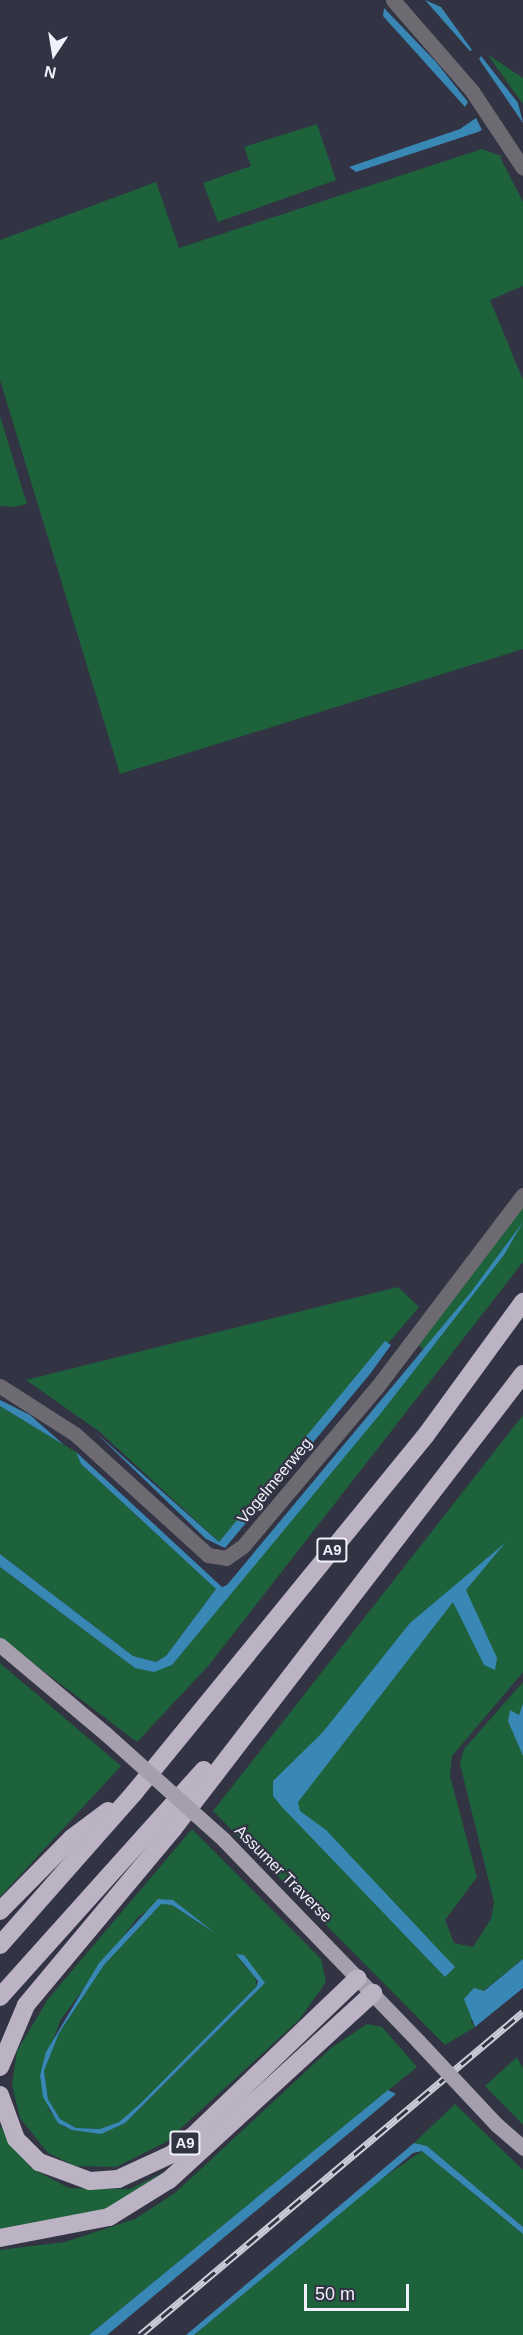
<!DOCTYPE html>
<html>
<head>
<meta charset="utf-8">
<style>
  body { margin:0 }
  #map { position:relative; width:523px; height:2335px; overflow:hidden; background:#323343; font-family:Helvetica,sans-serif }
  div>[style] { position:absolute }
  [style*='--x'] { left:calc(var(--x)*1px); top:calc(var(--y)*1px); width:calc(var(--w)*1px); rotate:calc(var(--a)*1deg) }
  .green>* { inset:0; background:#1d623b }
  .water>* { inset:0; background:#3987b5 }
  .minor>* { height:15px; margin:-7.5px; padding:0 7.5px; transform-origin:7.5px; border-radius:7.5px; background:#6d6a71 }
  .major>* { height:15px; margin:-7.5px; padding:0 7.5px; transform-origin:7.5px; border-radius:7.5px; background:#a59ead }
  .highway>* { height:18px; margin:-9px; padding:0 9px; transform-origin:9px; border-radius:9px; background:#bbb2c4 }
  .rail>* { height:7px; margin-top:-3.5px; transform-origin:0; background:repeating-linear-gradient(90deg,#323343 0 14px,#cdced9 0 28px); box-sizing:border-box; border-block:2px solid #cdced9 }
  .major-bridge>* { height:15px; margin:-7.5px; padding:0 7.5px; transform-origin:7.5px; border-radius:7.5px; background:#a59ead }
  span { translate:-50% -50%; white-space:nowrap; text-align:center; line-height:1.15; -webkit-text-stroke:4.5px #323343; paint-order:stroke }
  .shield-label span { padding:2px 4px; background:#323343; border:2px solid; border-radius:4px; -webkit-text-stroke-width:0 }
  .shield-label { font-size:15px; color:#f0f1fb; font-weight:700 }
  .street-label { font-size:16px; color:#f0f1fb }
  .north { position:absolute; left:24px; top:24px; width:60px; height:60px; -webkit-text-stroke:4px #323343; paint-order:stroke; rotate:192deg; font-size:16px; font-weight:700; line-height:24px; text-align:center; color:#f0f1fb }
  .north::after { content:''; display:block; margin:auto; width:21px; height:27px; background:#f0f1fb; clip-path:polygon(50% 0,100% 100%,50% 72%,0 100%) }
  .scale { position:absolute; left:304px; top:2284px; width:105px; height:27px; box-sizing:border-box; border:3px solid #f0f1fb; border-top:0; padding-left:8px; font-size:18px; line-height:21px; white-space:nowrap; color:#f0f1fb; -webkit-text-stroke:4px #323343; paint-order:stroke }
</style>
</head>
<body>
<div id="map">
  <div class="green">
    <div style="clip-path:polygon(487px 54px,523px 78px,523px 104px)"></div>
    <div style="clip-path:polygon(317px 124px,336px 180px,218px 222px,203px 183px,251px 166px,244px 147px)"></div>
    <div style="clip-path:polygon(482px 149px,504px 157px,500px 157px,523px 202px,523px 286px,490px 300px,523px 380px,523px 649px,120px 774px,0 380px,0 240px,156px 182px,179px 248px)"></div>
    <div style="clip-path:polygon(0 416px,27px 504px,14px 507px,0 506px)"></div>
    <div style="clip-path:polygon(523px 1203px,523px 1262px,209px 1665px,137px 1742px,0 1638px,0 1567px,135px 1668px,172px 1665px,427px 1354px,415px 1341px)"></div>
    <div style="clip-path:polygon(398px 1287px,419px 1307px,219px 1542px,100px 1432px,26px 1380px)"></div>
    <div style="clip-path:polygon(0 1406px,76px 1452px,81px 1464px,216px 1589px,166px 1656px,156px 1662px,133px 1656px,0 1554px)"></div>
    <div style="clip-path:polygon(523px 1415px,523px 1672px,452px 1756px,450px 1776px,477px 1877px,445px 1920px,454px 1943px,473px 1947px,491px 1919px,494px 1902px,460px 1764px,464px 1749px,523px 1682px,523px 1959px,483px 1991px,471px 2022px,475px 2027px,445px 2045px,213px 1811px)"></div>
    <div style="clip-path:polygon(0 1663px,121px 1766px,0 1897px)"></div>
    <div style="clip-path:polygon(evenodd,192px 1829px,321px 1959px,326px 1982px,299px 2020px,166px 2142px,116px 2167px,75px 2166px,48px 2153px,20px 2118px,12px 2085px,17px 2051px,48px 1999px,192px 1829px,165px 1899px,215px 1933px,172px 1905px,161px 1904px,104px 1965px,59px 2033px,44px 2071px,48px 2099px,60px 2119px,76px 2128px,100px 2129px,119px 2122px,141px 2104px,257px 1986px,255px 1976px,236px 1958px,265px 1983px,125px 2123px,100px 2134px,64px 2127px,49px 2110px,40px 2075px,61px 2019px,138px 1917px,165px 1899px)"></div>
    <div style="clip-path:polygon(367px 2024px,382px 2027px,417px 2067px,89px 2335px,0 2335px,0 2250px,65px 2242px,135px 2219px,175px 2193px,331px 2048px)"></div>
    <div style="clip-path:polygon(517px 2057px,523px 2068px,523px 2125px,485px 2086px)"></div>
    <div style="clip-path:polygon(455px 2104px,523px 2170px,523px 2227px,427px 2146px,414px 2143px)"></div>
    <div style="clip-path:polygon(0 2126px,31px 2168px,69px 2188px,130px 2189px,166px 2171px,106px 2210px,0 2229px)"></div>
    <div style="clip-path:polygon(422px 2151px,523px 2234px,523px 2335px,194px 2335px,374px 2184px)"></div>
  </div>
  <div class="water">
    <div style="clip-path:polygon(425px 0,441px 7px,472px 50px,470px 51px)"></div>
    <div style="clip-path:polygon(384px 8px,436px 62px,468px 102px,465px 107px,383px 16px)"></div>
    <div style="clip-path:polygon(481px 56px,518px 103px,523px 123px,479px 59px)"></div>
    <div style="clip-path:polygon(476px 118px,482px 130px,478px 132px,356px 172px,349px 167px,460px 129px)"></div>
    <div style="clip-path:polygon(523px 1222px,504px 1255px,381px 1413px,172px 1665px,154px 1672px,135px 1668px,0 1567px,0 1554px,133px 1656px,156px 1662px,166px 1656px,216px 1589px,81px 1464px,76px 1452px,222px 1587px,227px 1585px,471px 1292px)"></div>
    <div style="clip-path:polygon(385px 1341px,391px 1345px,370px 1374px,225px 1548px,206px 1539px,95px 1432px,219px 1542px)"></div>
    <div style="clip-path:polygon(0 1400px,30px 1415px,64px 1445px,0 1406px)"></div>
    <div style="clip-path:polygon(505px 1543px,466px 1590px,497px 1658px,495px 1670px,484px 1665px,453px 1602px,298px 1802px,300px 1811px,326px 1830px,455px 1967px,445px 1977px,282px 1807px,273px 1796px,273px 1781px,323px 1732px,410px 1623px)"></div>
    <div style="clip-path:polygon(523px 1704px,523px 1756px,508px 1721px,510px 1710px,519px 1715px)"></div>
    <div style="clip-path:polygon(158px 1899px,173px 1900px,215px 1933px,172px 1905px,161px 1904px,104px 1965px,59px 2033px,44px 2071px,48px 2099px,60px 2119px,76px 2128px,100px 2129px,119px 2122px,140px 2104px,257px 1986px,258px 1981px,236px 1954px,244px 1955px,265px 1983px,125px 2123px,101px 2134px,72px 2130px,58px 2123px,43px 2097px,40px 2075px,46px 2052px,99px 1963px)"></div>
    <div style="clip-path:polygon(523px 1959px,523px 1988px,475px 2027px,464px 1999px,474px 1988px,484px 1991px)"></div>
    <div style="clip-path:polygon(388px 2090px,396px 2094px,107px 2335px,89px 2335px)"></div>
    <div style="clip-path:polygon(414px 2143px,427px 2146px,523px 2227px,523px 2234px,422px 2151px,413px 2153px,194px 2335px,186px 2335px)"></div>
  </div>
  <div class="minor">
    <div style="--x:393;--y:0;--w:121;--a:49"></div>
    <div style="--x:472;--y:91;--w:92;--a:56.5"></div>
    <div style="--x:0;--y:1386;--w:89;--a:32.6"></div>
    <div style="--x:75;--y:1434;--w:180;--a:42.3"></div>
    <div style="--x:208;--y:1555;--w:18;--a:9"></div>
    <div style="--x:226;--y:1558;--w:21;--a:-35"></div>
    <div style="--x:243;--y:1546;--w:208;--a:-49.9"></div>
    <div style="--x:377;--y:1387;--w:241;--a:-52.8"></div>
  </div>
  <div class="major">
    <div style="--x:0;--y:1645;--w:138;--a:40"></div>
    <div style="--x:224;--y:1840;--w:279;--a:46"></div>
    <div style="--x:497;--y:2125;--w:35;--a:41"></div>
  </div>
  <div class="highway">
    <div style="--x:0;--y:1911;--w:103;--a:-45.4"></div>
    <div style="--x:72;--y:1838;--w:45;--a:-36.9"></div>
    <div style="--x:0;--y:1945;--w:203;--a:-48.6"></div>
    <div style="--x:134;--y:1793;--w:462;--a:-50.8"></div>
    <div style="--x:426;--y:1435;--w:165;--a:-53.9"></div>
    <div style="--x:0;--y:1997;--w:305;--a:-48.1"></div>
    <div style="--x:0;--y:2067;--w:67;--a:-67.2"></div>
    <div style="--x:26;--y:2005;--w:229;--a:-50.1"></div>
    <div style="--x:173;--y:1829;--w:574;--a:-52.43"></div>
    <div style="--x:0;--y:2095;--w:47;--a:70"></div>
    <div style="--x:16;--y:2139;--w:33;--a:45"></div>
    <div style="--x:39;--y:2162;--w:54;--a:20.4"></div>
    <div style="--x:90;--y:2181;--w:28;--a:-4"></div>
    <div style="--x:118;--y:2179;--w:60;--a:-24.8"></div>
    <div style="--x:172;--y:2154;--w:28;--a:-41"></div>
    <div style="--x:193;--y:2136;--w:228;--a:-43.8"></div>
    <div style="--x:0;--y:2238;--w:111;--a:-10.9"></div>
    <div style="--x:109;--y:2217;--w:70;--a:-31.7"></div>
    <div style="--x:169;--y:2180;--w:277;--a:-42.5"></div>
  </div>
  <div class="rail">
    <div style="--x:140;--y:2335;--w:501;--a:-40.14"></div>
  </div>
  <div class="major-bridge">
    <div style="--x:106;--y:1734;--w:159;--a:41.9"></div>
    <div style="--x:418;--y:2041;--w:115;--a:46.8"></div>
  </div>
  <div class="shield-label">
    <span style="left:332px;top:1550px">A9</span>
    <span style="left:185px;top:2143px">A9</span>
  </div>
  <div class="street-label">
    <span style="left:275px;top:1481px;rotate:-50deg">Vogelmeerweg</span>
    <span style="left:283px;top:1874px;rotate:45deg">Assumer Traverse</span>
  </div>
  <div class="north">N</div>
  <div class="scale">50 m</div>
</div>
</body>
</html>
